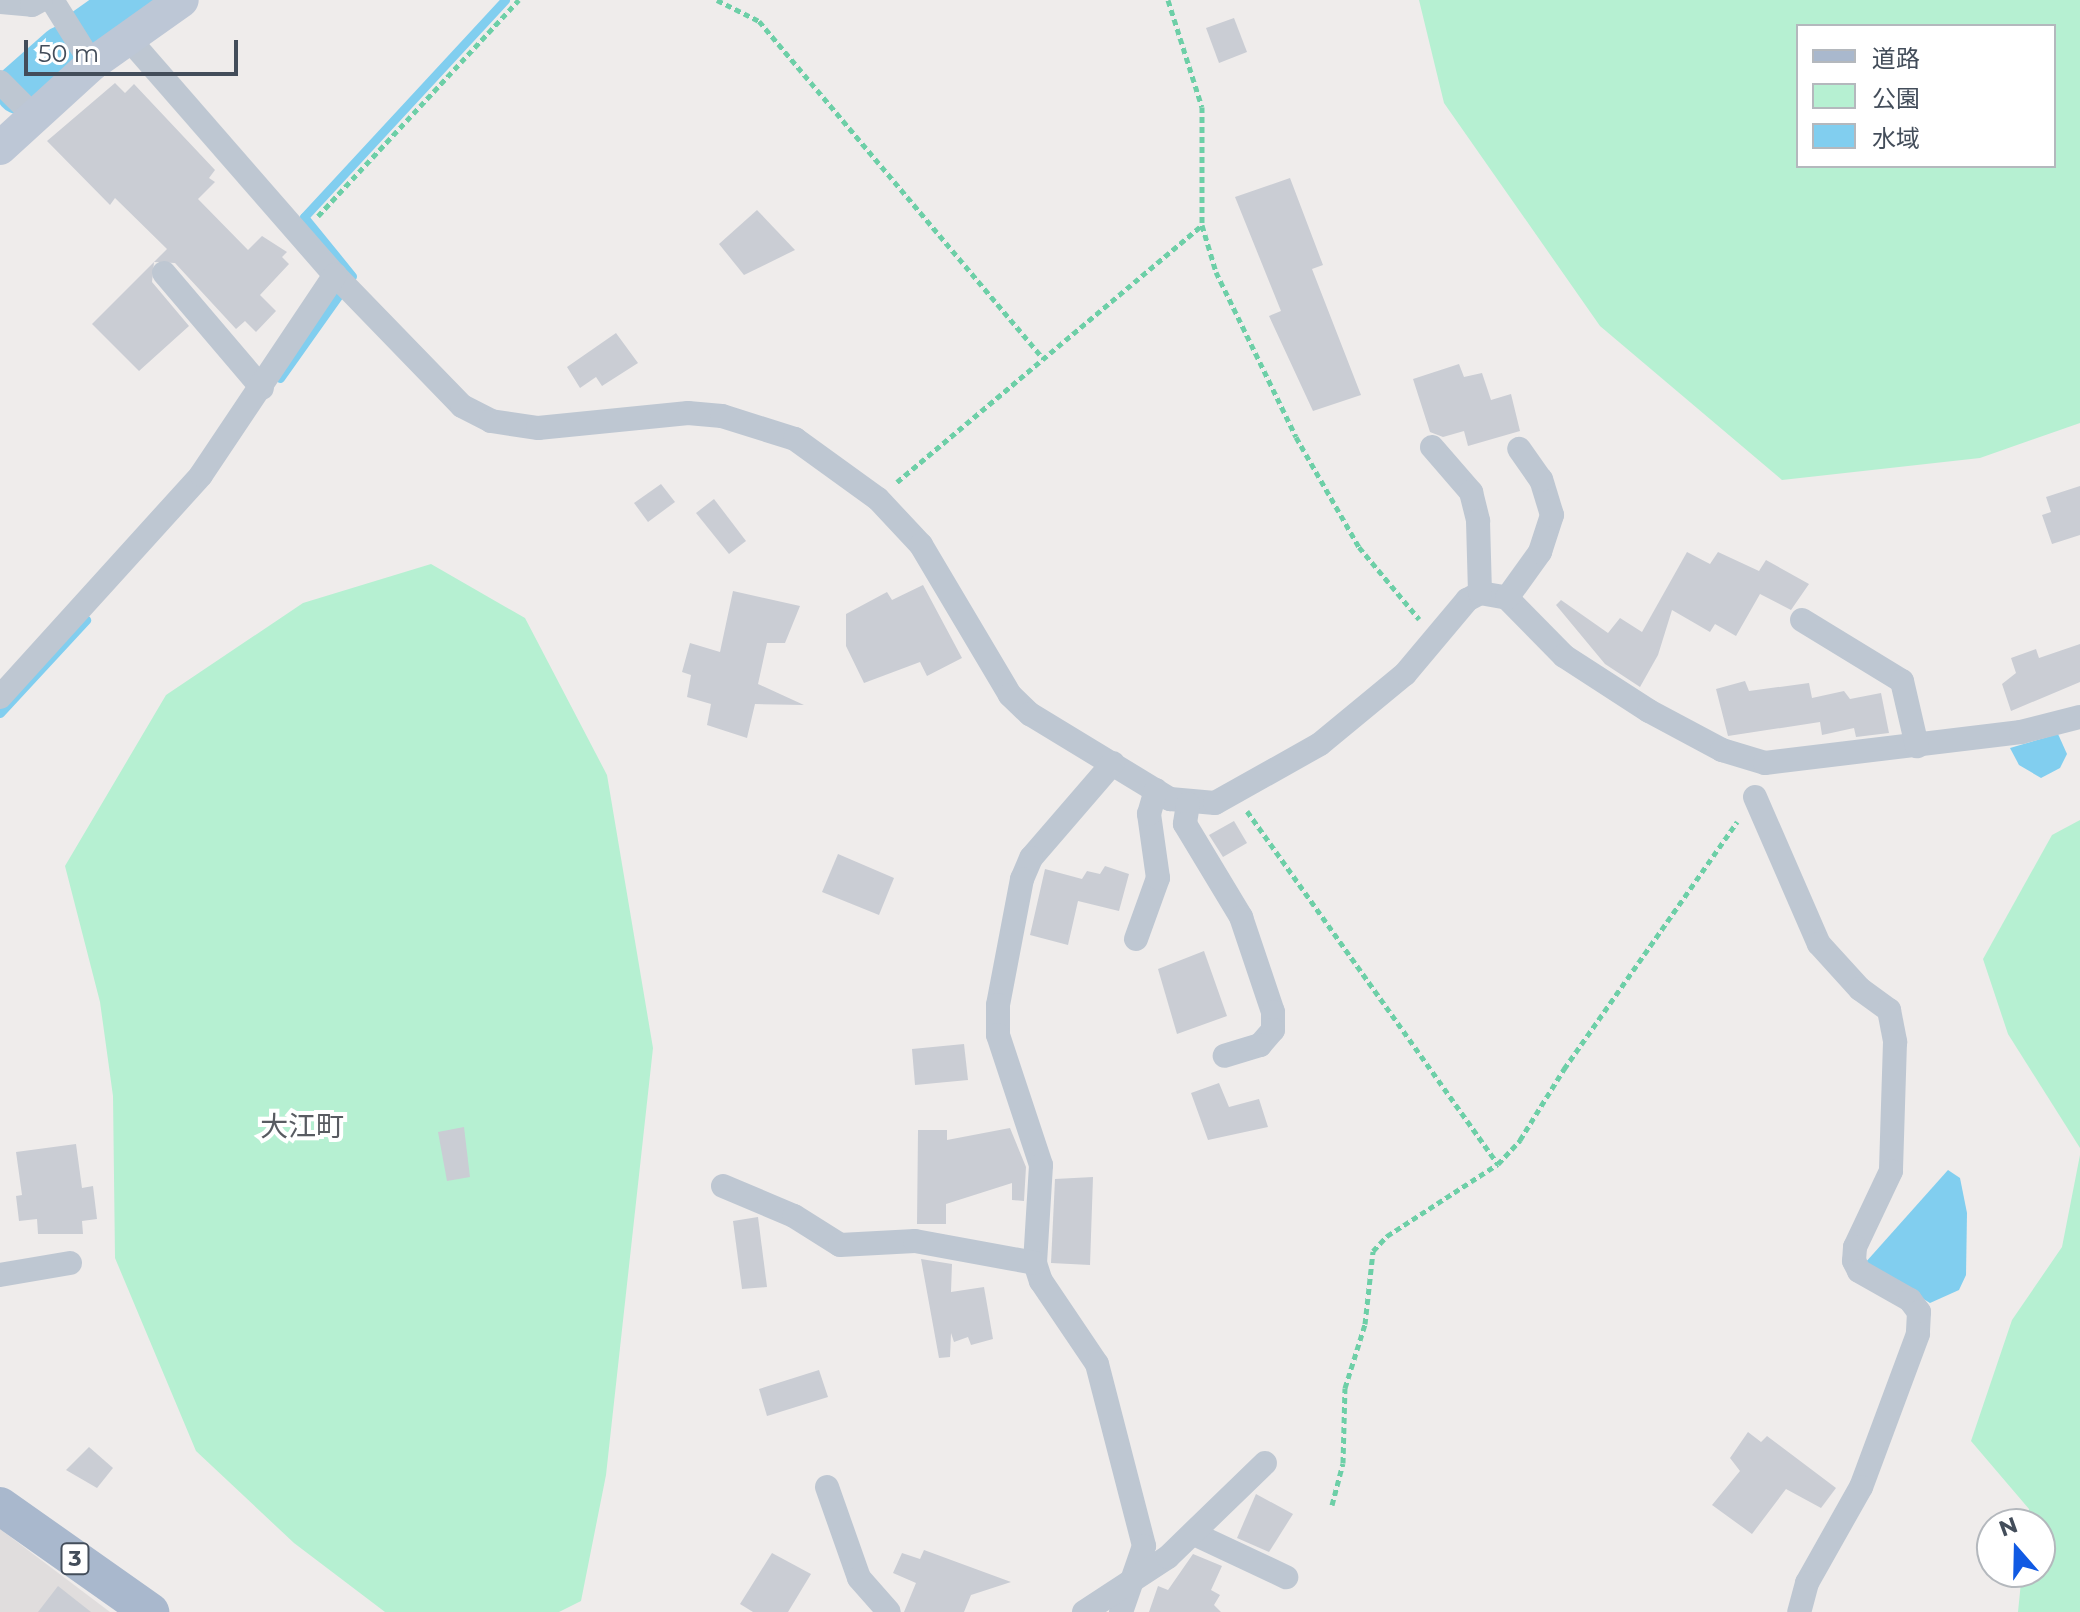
<!DOCTYPE html>
<html>
<head>
<meta charset="utf-8">
<style>
  body { margin:0 }
  #map { position:relative; width:2080px; height:1612px; overflow:hidden; background:#efeceb; font-family:Montserrat,"Noto Sans JP",sans-serif }
  div>[style] { position:absolute }
  [style*='--x'] { left:calc(var(--x)*1px); top:calc(var(--y)*1px); width:calc(var(--w)*1px); rotate:calc(var(--a)*1deg) }
  .education>* { inset:0; background:#e0dddd }
  .green>* { inset:0; background:#b6f0d2 }
  .water>* { inset:0; background:#81ceef }
  .stream>* { height:9px; margin:-4.5px; padding:0 4.5px; transform-origin:4.5px; border-radius:4.5px; background:#81ceef }
  .river>* { height:52px; margin:-26px; padding:0 26px; transform-origin:26px; border-radius:26px; background:#81ceef }
  .building>* { inset:0; background:#cacdd4 }
  .path>* { height:5px; margin-top:-2.5px; transform-origin:0; background:repeating-linear-gradient(90deg,#6dcfa7 0 6px,transparent 0 10px) }
  .minor>* { height:24px; margin:-12px; padding:0 12px; transform-origin:12px; border-radius:12px; background:#bec7d2 }
  .secondary>* { height:34px; margin:-17px; padding:0 17px; transform-origin:17px; border-radius:17px; background:#bdc7d6 }
  .primary>* { height:38px; margin:-19px; padding:0 19px; transform-origin:19px; border-radius:19px; background:#a9b8cd }
  span { translate:-50% -50%; white-space:nowrap; text-align:center; line-height:1.15; -webkit-text-stroke:8px #fff; paint-order:stroke }
  .shield-label span { padding:2px 6px; background:#fff; border:2px solid; border-radius:6px; -webkit-text-stroke-width:0 }
  .shield-label { font-size:22px; color:#434d5a; font-weight:700 }
  .quarter-label { font-size:28px; color:#585b61 }
  .legend { position:absolute; left:1796px; top:24px; width:260px; height:144px; box-sizing:border-box; background:#fff; border:2px solid #b4b8bd; margin:0; padding:10px 14px; list-style:none; font-size:24px; color:#434d5a }
  .legend li { display:flex; align-items:center; gap:16px; height:40px }
  .legend b { width:40px; border:2px solid #b4b8bd }
  .north { position:absolute; left:1976px; top:1508px; width:80px; height:80px; box-sizing:border-box; background:#fff; border:2px solid #b4b8bd; border-radius:50%; rotate:340deg; font-size:22px; font-weight:700; line-height:32px; text-align:center; color:#434d5a }
  .north::after { content:''; display:block; margin:auto; width:28px; height:36px; background:#115ae3; clip-path:polygon(50% 0,100% 100%,50% 72%,0 100%) }
  .scale { position:absolute; left:24px; top:40px; width:214px; height:36px; box-sizing:border-box; border:4px solid #434d5a; border-top:0; padding-left:10px; font-size:24px; line-height:28px; white-space:nowrap; color:#434d5a; -webkit-text-stroke:6px #fff; paint-order:stroke }
</style>
</head>
<body>
<div id="map">
  <div class="education">
    <div style="clip-path:polygon(0 1529px,110px 1612px,0 1612px)"></div>
  </div>
  <div class="green">
    <div style="clip-path:polygon(evenodd,1419px 0,2080px 0,2080px 423px,1980px 458px,1782px 480px,1600px 326px,1444px 103px,1419px 0,2054px 26px,2054px 166px,1798px 166px,1798px 26px,2054px 26px)"></div>
    <div style="clip-path:polygon(431px 564px,525px 618px,607px 775px,653px 1048px,606px 1475px,581px 1601px,559px 1612px,385px 1612px,294px 1543px,196px 1451px,115px 1258px,113px 1096px,100px 1002px,65px 866px,166px 695px,303px 603px)"></div>
    <div style="clip-path:polygon(2080px 820px,2080px 1148px,2008px 1034px,1983px 959px,2052px 835px)"></div>
    <div style="clip-path:polygon(2080px 1155px,2080px 1612px,2018px 1612px,2022px 1572px,2040px 1572px,2040px 1524px,2028px 1524px,2029px 1509px,1971px 1441px,2012px 1320px,2062px 1247px)"></div>
  </div>
  <div class="water">
    <div style="clip-path:polygon(2058px 734px,2067px 754px,2060px 768px,2041px 778px,2019px 765px,2010px 748px)"></div>
    <div style="clip-path:polygon(1948px 1170px,1960px 1178px,1967px 1213px,1966px 1275px,1959px 1290px,1930px 1303px,1865px 1263px)"></div>
  </div>
  <div class="stream">
    <div style="--x:352;--y:276;--w:76;--a:-129.1"></div>
    <div style="--x:304;--y:217;--w:296;--a:-47.2"></div>
    <div style="--x:280;--y:378;--w:100;--a:-54.7"></div>
    <div style="--x:0;--y:713;--w:127;--a:-47.2"></div>
  </div>
  <div class="river">
    <div style="--x:85;--y:35;--w:60;--a:-35.5"></div>
    <div style="--x:21;--y:89;--w:57;--a:-41.5"></div>
  </div>
  <div class="building">
    <div style="clip-path:polygon(1234px 18px,1247px 52px,1219px 63px,1206px 28px)"></div>
    <div style="clip-path:polygon(115px 83px,125px 93px,134px 84px,215px 170px,209px 178px,215px 182px,198px 199px,248px 250px,262px 236px,287px 252px,282px 257px,289px 264px,260px 295px,276px 311px,256px 332px,245px 321px,236px 329px,175px 263px,154px 262px,167px 249px,115px 198px,110px 205px,47px 141px)"></div>
    <div style="clip-path:polygon(1290px 178px,1323px 265px,1312px 269px,1361px 395px,1313px 411px,1269px 316px,1281px 311px,1235px 197px)"></div>
    <div style="clip-path:polygon(757px 210px,795px 250px,744px 275px,719px 244px)"></div>
    <div style="clip-path:polygon(154px 262px,152px 282px,189px 326px,139px 371px,92px 324px)"></div>
    <div style="clip-path:polygon(616px 333px,638px 363px,602px 386px,596px 377px,580px 388px,567px 367px)"></div>
    <div style="clip-path:polygon(1459px 364px,1464px 377px,1482px 373px,1491px 400px,1511px 394px,1520px 431px,1468px 446px,1464px 431px,1443px 437px,1430px 432px,1413px 379px)"></div>
    <div style="clip-path:polygon(661px 484px,675px 502px,648px 522px,634px 503px)"></div>
    <div style="clip-path:polygon(2080px 486px,2080px 535px,2052px 544px,2042px 515px,2051px 512px,2046px 497px)"></div>
    <div style="clip-path:polygon(714px 499px,746px 541px,729px 554px,696px 513px)"></div>
    <div style="clip-path:polygon(1687px 552px,1710px 564px,1718px 552px,1759px 571px,1766px 560px,1809px 584px,1791px 610px,1760px 594px,1736px 636px,1715px 624px,1710px 632px,1672px 610px,1658px 655px,1640px 687px,1605px 664px,1556px 605px,1561px 600px,1608px 633px,1620px 618px,1642px 632px)"></div>
    <div style="clip-path:polygon(923px 585px,962px 658px,927px 676px,920px 662px,864px 683px,846px 646px,846px 614px,887px 592px,892px 600px)"></div>
    <div style="clip-path:polygon(733px 591px,800px 606px,785px 643px,767px 643px,758px 684px,804px 705px,755px 704px,747px 738px,707px 725px,711px 704px,687px 697px,691px 675px,682px 672px,690px 643px,720px 652px)"></div>
    <div style="clip-path:polygon(2080px 644px,2080px 682px,2011px 711px,2002px 684px,2016px 673px,2011px 658px,2036px 649px,2039px 658px)"></div>
    <div style="clip-path:polygon(1745px 681px,1749px 691px,1809px 683px,1812px 698px,1844px 691px,1850px 699px,1881px 693px,1889px 733px,1856px 737px,1854px 728px,1822px 735px,1820px 722px,1728px 736px,1716px 689px)"></div>
    <div style="clip-path:polygon(1234px 821px,1247px 843px,1223px 857px,1209px 835px)"></div>
    <div style="clip-path:polygon(838px 854px,894px 878px,879px 915px,822px 892px)"></div>
    <div style="clip-path:polygon(1105px 866px,1129px 874px,1119px 911px,1078px 901px,1068px 945px,1030px 935px,1045px 869px,1082px 879px,1087px 871px,1100px 874px)"></div>
    <div style="clip-path:polygon(1204px 951px,1227px 1016px,1177px 1034px,1158px 969px)"></div>
    <div style="clip-path:polygon(964px 1044px,968px 1080px,915px 1085px,912px 1049px)"></div>
    <div style="clip-path:polygon(1219px 1083px,1229px 1107px,1259px 1099px,1268px 1127px,1208px 1140px,1191px 1093px)"></div>
    <div style="clip-path:polygon(464px 1127px,470px 1177px,447px 1181px,438px 1132px)"></div>
    <div style="clip-path:polygon(1010px 1128px,1026px 1167px,1024px 1201px,1012px 1200px,1012px 1183px,946px 1204px,946px 1224px,917px 1224px,918px 1130px,947px 1130px,947px 1140px)"></div>
    <div style="clip-path:polygon(76px 1144px,82px 1188px,93px 1186px,97px 1219px,82px 1221px,83px 1234px,38px 1234px,37px 1219px,19px 1221px,16px 1196px,22px 1195px,16px 1152px)"></div>
    <div style="clip-path:polygon(1093px 1177px,1090px 1265px,1051px 1263px,1055px 1179px)"></div>
    <div style="clip-path:polygon(758px 1217px,767px 1287px,742px 1289px,733px 1221px)"></div>
    <div style="clip-path:polygon(921px 1259px,952px 1264px,951px 1292px,984px 1287px,993px 1339px,971px 1345px,968px 1337px,954px 1342px,951px 1333px,950px 1357px,939px 1358px)"></div>
    <div style="clip-path:polygon(819px 1370px,828px 1397px,767px 1416px,759px 1389px)"></div>
    <div style="clip-path:polygon(1748px 1432px,1761px 1442px,1767px 1436px,1836px 1488px,1821px 1508px,1786px 1489px,1752px 1534px,1712px 1505px,1740px 1471px,1730px 1458px)"></div>
    <div style="clip-path:polygon(89px 1447px,113px 1468px,97px 1488px,66px 1470px)"></div>
    <div style="clip-path:polygon(1256px 1494px,1293px 1514px,1269px 1552px,1237px 1538px)"></div>
    <div style="clip-path:polygon(924px 1550px,1011px 1582px,971px 1595px,964px 1612px,904px 1612px,916px 1583px,893px 1573px,902px 1553px,920px 1559px)"></div>
    <div style="clip-path:polygon(772px 1553px,811px 1574px,788px 1612px,753px 1612px,740px 1604px)"></div>
    <div style="clip-path:polygon(1193px 1554px,1222px 1566px,1211px 1590px,1220px 1595px,1214px 1605px,1221px 1612px,1149px 1612px,1158px 1586px,1168px 1590px)"></div>
    <div style="clip-path:polygon(58px 1586px,91px 1612px,38px 1612px)"></div>
  </div>
  <div class="path">
    <div style="--x:717;--y:0;--w:47;--a:26.6"></div>
    <div style="--x:759;--y:21;--w:441;--a:49.9"></div>
    <div style="--x:1168;--y:0;--w:112;--a:72.4"></div>
    <div style="--x:1202;--y:107;--w:118;--a:90"></div>
    <div style="--x:1202;--y:225;--w:49;--a:73.4"></div>
    <div style="--x:1216;--y:272;--w:183;--a:64.1"></div>
    <div style="--x:1296;--y:437;--w:127;--a:60.2"></div>
    <div style="--x:1359;--y:547;--w:94;--a:50.2"></div>
    <div style="--x:318;--y:216;--w:295;--a:-47.1"></div>
    <div style="--x:897;--y:482;--w:399;--a:-40.1"></div>
    <div style="--x:1247;--y:811;--w:433;--a:54.6"></div>
    <div style="--x:1498;--y:1164;--w:33;--a:-47"></div>
    <div style="--x:1520;--y:1140;--w:84;--a:-58.2"></div>
    <div style="--x:1564;--y:1069;--w:302;--a:-55"></div>
    <div style="--x:1332;--y:1505;--w:43;--a:-75.3"></div>
    <div style="--x:1343;--y:1463;--w:75;--a:-88.5"></div>
    <div style="--x:1345;--y:1388;--w:67;--a:-72.6"></div>
    <div style="--x:1365;--y:1324;--w:73;--a:-83.7"></div>
    <div style="--x:1373;--y:1251;--w:21;--a:-47"></div>
    <div style="--x:1387;--y:1236;--w:132;--a:-33"></div>
  </div>
  <div class="minor">
    <div style="--x:52;--y:0;--w:75;--a:58"></div>
    <div style="--x:0;--y:2;--w:32;--a:5"></div>
    <div style="--x:32;--y:5;--w:10;--a:-29"></div>
    <div style="--x:128;--y:38;--w:315;--a:48.9"></div>
    <div style="--x:335;--y:275;--w:182;--a:45.9"></div>
    <div style="--x:462;--y:406;--w:33;--a:27"></div>
    <div style="--x:491;--y:421;--w:48;--a:8.5"></div>
    <div style="--x:538;--y:428;--w:151;--a:-5.7"></div>
    <div style="--x:688;--y:413;--w:34;--a:5"></div>
    <div style="--x:722;--y:416;--w:77;--a:17.5"></div>
    <div style="--x:795;--y:439;--w:102;--a:35.9"></div>
    <div style="--x:878;--y:499;--w:63;--a:46.9"></div>
    <div style="--x:921;--y:545;--w:174;--a:59.3"></div>
    <div style="--x:1010;--y:695;--w:28;--a:44"></div>
    <div style="--x:1030;--y:714;--w:164;--a:31.3"></div>
    <div style="--x:1170;--y:799;--w:45;--a:5.1"></div>
    <div style="--x:1215;--y:803;--w:120;--a:-29.3"></div>
    <div style="--x:1320;--y:744;--w:110;--a:-39.5"></div>
    <div style="--x:1405;--y:674;--w:97;--a:-50"></div>
    <div style="--x:1467;--y:600;--w:15;--a:-28"></div>
    <div style="--x:1480;--y:593;--w:27;--a:10"></div>
    <div style="--x:1507;--y:598;--w:81;--a:45.5"></div>
    <div style="--x:1564;--y:656;--w:101;--a:32.9"></div>
    <div style="--x:1649;--y:711;--w:83;--a:28.1"></div>
    <div style="--x:1722;--y:750;--w:45;--a:16.8"></div>
    <div style="--x:1765;--y:763;--w:258;--a:-6.9"></div>
    <div style="--x:2021;--y:732;--w:61;--a:-14.3"></div>
    <div style="--x:0;--y:82;--w:48;--a:45"></div>
    <div style="--x:164;--y:273;--w:151;--a:49.6"></div>
    <div style="--x:1432;--y:447;--w:60;--a:49.1"></div>
    <div style="--x:1471;--y:492;--w:30;--a:76"></div>
    <div style="--x:1478;--y:521;--w:72;--a:88.4"></div>
    <div style="--x:1507;--y:598;--w:57;--a:-54.3"></div>
    <div style="--x:1540;--y:552;--w:39;--a:-72"></div>
    <div style="--x:1552;--y:515;--w:37;--a:-107"></div>
    <div style="--x:1541;--y:480;--w:38;--a:-125"></div>
    <div style="--x:1802;--y:620;--w:117;--a:31.4"></div>
    <div style="--x:1902;--y:681;--w:67;--a:77"></div>
    <div style="--x:0;--y:697;--w:299;--a:-47.8"></div>
    <div style="--x:201;--y:475;--w:241;--a:-56.2"></div>
    <div style="--x:1113;--y:763;--w:125;--a:130.8"></div>
    <div style="--x:1031;--y:858;--w:23;--a:113"></div>
    <div style="--x:1022;--y:879;--w:128;--a:100.8"></div>
    <div style="--x:998;--y:1005;--w:30;--a:90"></div>
    <div style="--x:998;--y:1035;--w:137;--a:71.7"></div>
    <div style="--x:1041;--y:1165;--w:98;--a:93.5"></div>
    <div style="--x:1035;--y:1263;--w:19;--a:72"></div>
    <div style="--x:1041;--y:1281;--w:100;--a:56"></div>
    <div style="--x:1097;--y:1364;--w:188;--a:75.5"></div>
    <div style="--x:1144;--y:1546;--w:70;--a:109.2"></div>
    <div style="--x:1755;--y:797;--w:160;--a:66.5"></div>
    <div style="--x:1819;--y:944;--w:61;--a:47.7"></div>
    <div style="--x:1860;--y:989;--w:36;--a:36"></div>
    <div style="--x:1889;--y:1010;--w:33;--a:79"></div>
    <div style="--x:1895;--y:1042;--w:129;--a:91.8"></div>
    <div style="--x:1891;--y:1171;--w:84;--a:115.3"></div>
    <div style="--x:1855;--y:1247;--w:14;--a:94"></div>
    <div style="--x:1854;--y:1261;--w:11;--a:63"></div>
    <div style="--x:1859;--y:1271;--w:59;--a:29.6"></div>
    <div style="--x:1910;--y:1300;--w:15;--a:53"></div>
    <div style="--x:1919;--y:1312;--w:22;--a:93"></div>
    <div style="--x:1918;--y:1334;--w:163;--a:110.4"></div>
    <div style="--x:1861;--y:1487;--w:110;--a:119.4"></div>
    <div style="--x:1807;--y:1583;--w:30;--a:105"></div>
    <div style="--x:1188;--y:804;--w:20;--a:99"></div>
    <div style="--x:1185;--y:824;--w:109;--a:58.9"></div>
    <div style="--x:1241;--y:917;--w:100;--a:71.4"></div>
    <div style="--x:1273;--y:1012;--w:18;--a:90"></div>
    <div style="--x:1273;--y:1030;--w:20;--a:131"></div>
    <div style="--x:1260;--y:1045;--w:37;--a:163"></div>
    <div style="--x:1136;--y:939;--w:65;--a:-70.2"></div>
    <div style="--x:1158;--y:878;--w:65;--a:-98"></div>
    <div style="--x:1149;--y:814;--w:25;--a:-74"></div>
    <div style="--x:723;--y:1186;--w:77;--a:22.9"></div>
    <div style="--x:794;--y:1216;--w:54;--a:32.2"></div>
    <div style="--x:840;--y:1245;--w:75;--a:-3.1"></div>
    <div style="--x:915;--y:1241;--w:122;--a:10.4"></div>
    <div style="--x:0;--y:1275;--w:71;--a:-9.7"></div>
    <div style="--x:827;--y:1487;--w:96;--a:70.6"></div>
    <div style="--x:859;--y:1578;--w:45;--a:48.6"></div>
    <div style="--x:1194;--y:1534;--w:102;--a:25.1"></div>
    <div style="--x:1084;--y:1612;--w:100;--a:-33.2"></div>
    <div style="--x:1168;--y:1557;--w:135;--a:-44.1"></div>
  </div>
  <div class="secondary">
    <div style="--x:0;--y:148;--w:125;--a:-42.4"></div>
    <div style="--x:92;--y:64;--w:110;--a:-35.4"></div>
  </div>
  <div class="primary">
    <div style="--x:0;--y:1506;--w:184;--a:35.2"></div>
  </div>
  <div class="shield-label">
    <span style="left:75px;top:1559px">3</span>
  </div>
  <div class="quarter-label">
    <span style="left:302px;top:1126px">大江町</span>
  </div>
  <ul class="legend">
  <li><b style="height:10px;background:#a9b8cd"></b>道路</li>
  <li><b style="height:22px;background:#b6f0d2"></b>公園</li>
  <li><b style="height:22px;background:#81ceef"></b>水域</li>
  </ul>
  <div class="north">N</div>
  <div class="scale">50 m</div>
</div>
</body>
</html>
